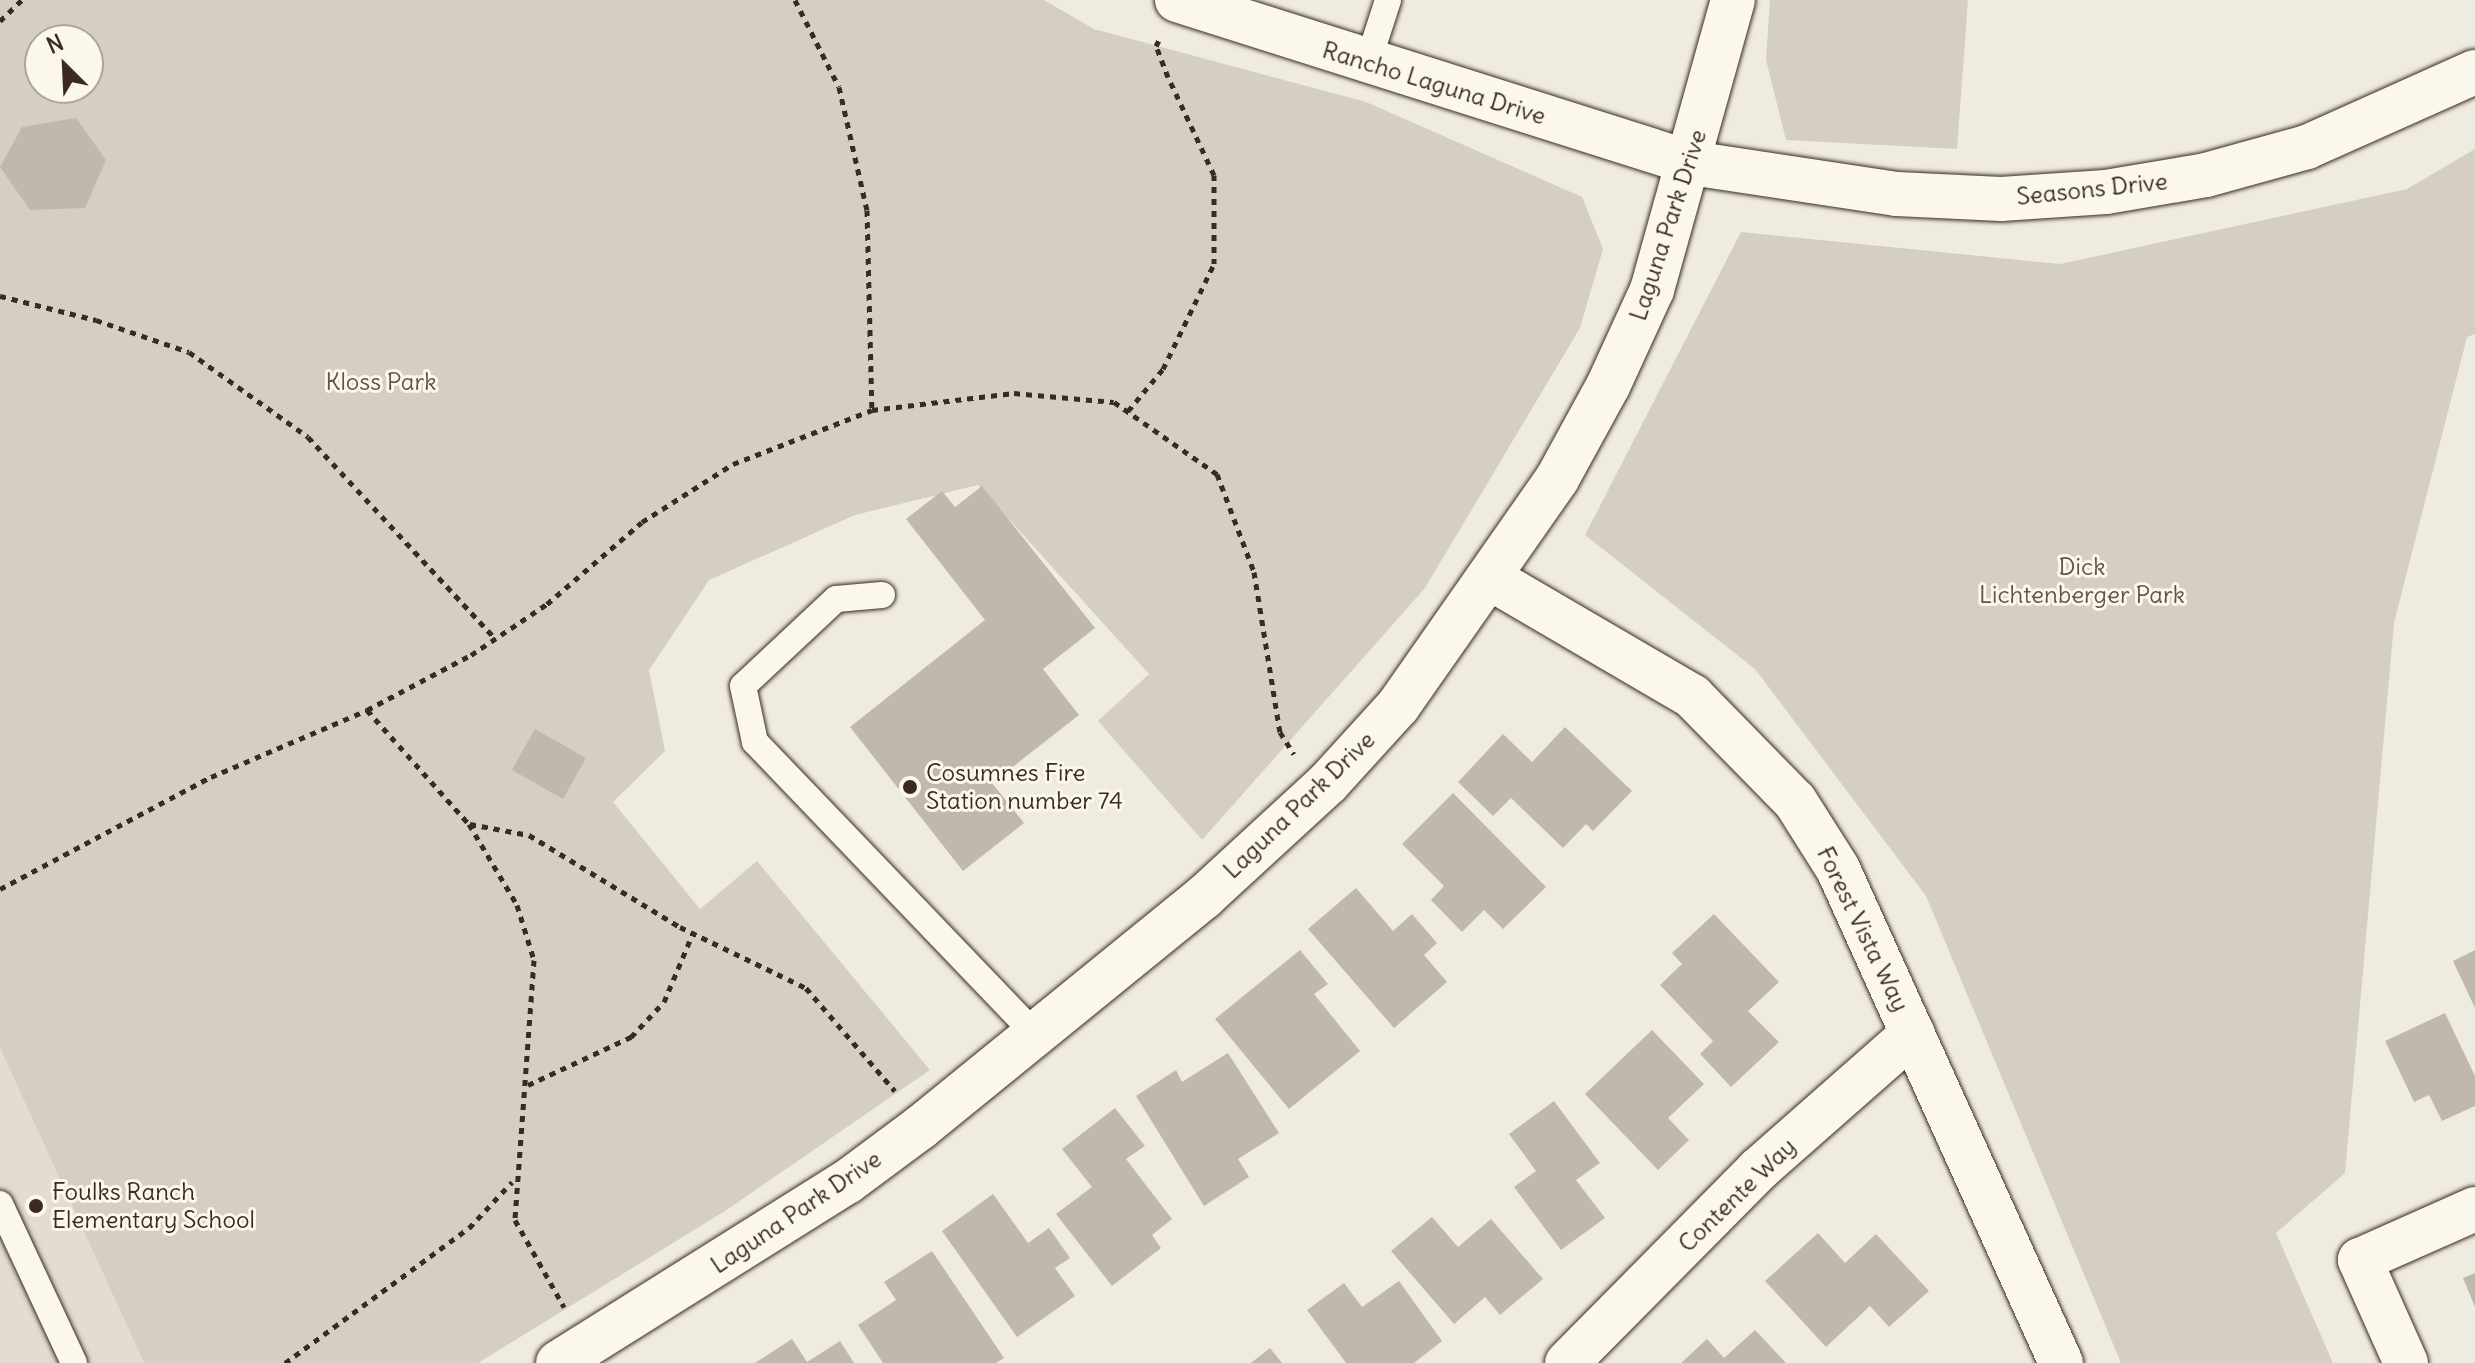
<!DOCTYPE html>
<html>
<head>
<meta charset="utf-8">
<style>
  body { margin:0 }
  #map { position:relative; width:2475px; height:1363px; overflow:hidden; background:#f0ebe0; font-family:Delius,sans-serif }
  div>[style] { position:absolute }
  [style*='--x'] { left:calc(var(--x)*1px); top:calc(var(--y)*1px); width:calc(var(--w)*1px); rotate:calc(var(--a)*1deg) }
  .built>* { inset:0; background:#e2dcd1 }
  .green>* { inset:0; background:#d5cec3 }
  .building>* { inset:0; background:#c0b8ad }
  .path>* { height:5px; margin-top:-2.5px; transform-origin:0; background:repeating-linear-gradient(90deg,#3b2a1e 0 6px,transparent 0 12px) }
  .roads { filter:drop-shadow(0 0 2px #3b2a1e) drop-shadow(0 0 2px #3b2a1e) }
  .lane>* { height:26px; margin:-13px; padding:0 13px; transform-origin:13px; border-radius:13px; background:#fbf7ec }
  .street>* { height:44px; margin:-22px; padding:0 22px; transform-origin:22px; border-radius:22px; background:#fbf7ec }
  .secondary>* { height:44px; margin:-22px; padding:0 22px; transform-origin:22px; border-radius:22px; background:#fbf7ec }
  .dots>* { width:22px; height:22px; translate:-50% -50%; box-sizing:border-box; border:4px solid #fbf7ec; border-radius:50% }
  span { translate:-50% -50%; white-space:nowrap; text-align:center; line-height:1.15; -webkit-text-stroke:6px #fbf7ec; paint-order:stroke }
  .street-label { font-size:24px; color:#3b2a1e }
  .park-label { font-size:24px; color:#625347 }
  .poi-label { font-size:24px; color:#3b2a1e }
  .left { translate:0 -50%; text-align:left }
  .north { position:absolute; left:24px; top:24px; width:80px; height:80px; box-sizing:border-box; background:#fbf7ec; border:2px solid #aea59a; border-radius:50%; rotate:336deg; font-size:22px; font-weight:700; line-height:32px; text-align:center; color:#3b2a1e }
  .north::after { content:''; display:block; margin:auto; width:28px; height:36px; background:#3b2a1e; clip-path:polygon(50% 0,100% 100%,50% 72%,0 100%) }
</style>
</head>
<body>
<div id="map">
  <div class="built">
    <div style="clip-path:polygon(0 1048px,144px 1363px,0 1363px)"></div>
  </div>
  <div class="green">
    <div style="clip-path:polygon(evenodd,0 0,1044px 0,1094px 29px,1366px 102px,1582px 197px,1603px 249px,1580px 328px,1425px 588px,1202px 840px,1098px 721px,1149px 674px,978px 485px,855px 515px,709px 580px,649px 670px,665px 751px,613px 802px,700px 909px,757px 861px,930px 1070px,725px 1211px,478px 1363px,144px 1363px,0 1048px,0 0,40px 40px,88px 40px,88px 88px,40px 88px,40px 40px)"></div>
    <div style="clip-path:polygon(1770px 0,1968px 0,1957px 149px,1786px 140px,1766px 60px)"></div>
    <div style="clip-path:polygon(2475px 149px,2475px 334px,2467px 337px,2394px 623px,2345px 1173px,2276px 1233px,2333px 1363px,2121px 1363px,1926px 896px,1755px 669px,1585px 535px,1741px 232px,2060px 264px,2407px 189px)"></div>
  </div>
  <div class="building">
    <div style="clip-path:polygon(76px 118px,106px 160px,85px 208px,30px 210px,0 167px,22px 127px)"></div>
    <div style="clip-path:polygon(982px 486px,1095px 628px,1043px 669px,1079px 715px,992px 783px,1024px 823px,963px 871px,850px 727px,985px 620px,906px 519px,942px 491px,955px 507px)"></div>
    <div style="clip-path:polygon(1565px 727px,1632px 791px,1593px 831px,1586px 824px,1563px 848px,1511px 798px,1493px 816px,1458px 782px,1503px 734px,1532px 762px)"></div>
    <div style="clip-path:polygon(535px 729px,586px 758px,563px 799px,512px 770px)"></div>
    <div style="clip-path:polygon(1453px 793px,1546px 887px,1503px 929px,1484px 910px,1462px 932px,1431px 900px,1444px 886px,1402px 844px)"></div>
    <div style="clip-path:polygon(1356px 888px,1393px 931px,1412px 914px,1437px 943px,1424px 955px,1447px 982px,1394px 1028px,1308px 929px)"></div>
    <div style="clip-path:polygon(1714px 914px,1779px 982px,1748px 1011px,1779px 1042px,1731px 1087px,1700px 1054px,1713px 1041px,1660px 985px,1682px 964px,1672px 953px)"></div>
    <div style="clip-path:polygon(1300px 950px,1328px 984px,1314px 994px,1360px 1051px,1289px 1109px,1215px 1019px)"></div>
    <div style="clip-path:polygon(2475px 950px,2475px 1008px,2453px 961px)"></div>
    <div style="clip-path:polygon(2445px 1013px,2475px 1076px,2475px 1106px,2442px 1121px,2429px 1095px,2414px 1102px,2385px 1041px)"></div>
    <div style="clip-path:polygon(1652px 1030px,1704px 1084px,1668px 1118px,1689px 1140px,1658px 1170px,1585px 1094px)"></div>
    <div style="clip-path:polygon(1228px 1053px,1279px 1133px,1238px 1159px,1249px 1177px,1204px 1206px,1136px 1096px,1176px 1070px,1182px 1082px)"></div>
    <div style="clip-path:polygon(1554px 1101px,1600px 1163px,1576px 1180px,1605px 1218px,1561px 1250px,1514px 1187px,1536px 1171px,1509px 1134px)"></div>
    <div style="clip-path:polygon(1115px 1108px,1145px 1146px,1126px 1159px,1172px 1219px,1152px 1235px,1161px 1248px,1112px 1286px,1056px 1214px,1092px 1187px,1062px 1149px)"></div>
    <div style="clip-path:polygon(993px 1194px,1028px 1243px,1049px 1228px,1070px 1258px,1055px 1268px,1075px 1296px,1017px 1337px,942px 1231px)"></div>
    <div style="clip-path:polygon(1432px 1217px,1458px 1247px,1491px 1219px,1543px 1279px,1500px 1315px,1485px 1297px,1454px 1324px,1391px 1251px)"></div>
    <div style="clip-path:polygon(1818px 1233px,1845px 1263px,1876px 1234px,1929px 1291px,1889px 1327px,1870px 1306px,1826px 1347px,1765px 1281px)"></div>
    <div style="clip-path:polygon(932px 1251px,1004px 1358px,996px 1363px,883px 1363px,858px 1325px,896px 1300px,884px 1282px)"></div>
    <div style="clip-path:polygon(2475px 1273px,2475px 1307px,2463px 1278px)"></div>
    <div style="clip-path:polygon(1399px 1281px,1442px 1341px,1414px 1363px,1346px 1363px,1307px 1310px,1344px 1283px,1362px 1307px)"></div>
    <div style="clip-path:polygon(1755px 1330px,1786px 1363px,1681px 1363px,1707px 1339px,1724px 1358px)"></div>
    <div style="clip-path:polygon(792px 1339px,807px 1362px,840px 1341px,854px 1363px,755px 1363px)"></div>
    <div style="clip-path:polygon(1270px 1348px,1282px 1363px,1251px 1363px)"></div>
  </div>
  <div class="path">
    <div style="--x:795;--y:0;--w:97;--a:63.2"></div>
    <div style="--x:839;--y:87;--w:126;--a:77.2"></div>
    <div style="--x:867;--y:210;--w:200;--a:88.6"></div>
    <div style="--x:0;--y:21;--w:30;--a:-44"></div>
    <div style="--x:0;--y:296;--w:99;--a:14"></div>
    <div style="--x:96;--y:320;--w:98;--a:19"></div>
    <div style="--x:189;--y:352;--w:146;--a:35.5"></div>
    <div style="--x:308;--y:437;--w:276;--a:47.1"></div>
    <div style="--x:1128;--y:411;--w:55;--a:-50.2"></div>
    <div style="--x:1163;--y:369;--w:117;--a:-64.1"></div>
    <div style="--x:1214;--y:264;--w:89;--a:-90"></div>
    <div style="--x:1214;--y:175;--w:108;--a:-115.1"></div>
    <div style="--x:1168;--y:77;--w:33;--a:-111"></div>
    <div style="--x:1156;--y:46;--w:9;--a:-63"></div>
    <div style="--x:367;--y:710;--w:153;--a:48.2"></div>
    <div style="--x:469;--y:824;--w:94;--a:59.3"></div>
    <div style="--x:517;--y:905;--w:58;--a:72.8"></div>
    <div style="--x:534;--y:960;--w:261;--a:94.2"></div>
    <div style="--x:515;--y:1220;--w:100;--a:60.6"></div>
    <div style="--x:470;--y:824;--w:60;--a:10.6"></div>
    <div style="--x:529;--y:835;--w:177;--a:31.4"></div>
    <div style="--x:680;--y:927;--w:140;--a:25.8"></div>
    <div style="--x:806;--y:988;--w:136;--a:49.2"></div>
    <div style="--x:0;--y:889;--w:239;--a:-28"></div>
    <div style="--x:211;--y:777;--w:170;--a:-23.2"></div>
    <div style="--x:367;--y:710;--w:118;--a:-27.9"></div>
    <div style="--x:471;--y:655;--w:92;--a:-33.9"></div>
    <div style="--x:547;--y:604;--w:125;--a:-40.8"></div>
    <div style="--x:642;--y:522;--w:108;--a:-32.5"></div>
    <div style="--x:733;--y:464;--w:149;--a:-21.2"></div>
    <div style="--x:872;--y:410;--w:143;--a:-6.8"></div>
    <div style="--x:1014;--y:393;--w:100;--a:5.1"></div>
    <div style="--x:1114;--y:402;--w:126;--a:35"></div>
    <div style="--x:1217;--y:474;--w:105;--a:69.3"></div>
    <div style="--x:1254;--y:572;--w:162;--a:80.8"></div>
    <div style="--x:1280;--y:732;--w:26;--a:58"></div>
    <div style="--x:528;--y:1085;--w:114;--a:-25"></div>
    <div style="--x:631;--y:1037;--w:48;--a:-46.7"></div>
    <div style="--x:664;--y:1002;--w:75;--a:-67.2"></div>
    <div style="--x:285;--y:1363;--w:228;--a:-36.3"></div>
    <div style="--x:469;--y:1228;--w:63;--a:-46.9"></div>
  </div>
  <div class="roads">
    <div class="lane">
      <div style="--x:1368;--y:62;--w:65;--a:-72.1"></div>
      <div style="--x:882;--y:595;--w:46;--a:175"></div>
      <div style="--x:836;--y:599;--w:127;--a:136.9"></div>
      <div style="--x:743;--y:686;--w:57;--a:77.9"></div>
      <div style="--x:755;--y:742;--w:406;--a:46.2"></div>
      <div style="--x:0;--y:1204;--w:175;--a:65"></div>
    </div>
    <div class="street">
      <div style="--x:1177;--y:0;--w:539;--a:17.59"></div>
      <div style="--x:1490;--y:578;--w:234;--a:30.3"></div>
      <div style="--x:1692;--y:696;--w:147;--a:45.6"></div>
      <div style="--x:1795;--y:801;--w:80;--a:57.7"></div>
      <div style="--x:1838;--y:869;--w:542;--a:65.7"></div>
      <div style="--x:1567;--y:1363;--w:273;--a:-45.3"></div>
      <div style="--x:1759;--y:1169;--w:205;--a:-41.4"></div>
      <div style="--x:2406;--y:1363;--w:113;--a:-114.1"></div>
      <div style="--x:2360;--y:1260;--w:126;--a:-23.9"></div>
    </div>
    <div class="secondary">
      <div style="--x:1691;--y:163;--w:208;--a:8.6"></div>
      <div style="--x:1897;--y:194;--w:104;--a:2.8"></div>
      <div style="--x:2001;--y:199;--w:105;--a:-3.8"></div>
      <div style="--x:2106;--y:192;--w:101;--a:-9.6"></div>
      <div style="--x:2206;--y:175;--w:105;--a:-15.5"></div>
      <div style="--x:2307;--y:147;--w:184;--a:-24.1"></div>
      <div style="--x:558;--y:1363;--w:341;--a:-32.1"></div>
      <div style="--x:847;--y:1182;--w:92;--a:-36.6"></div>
      <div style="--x:921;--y:1127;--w:365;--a:-39.1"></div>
      <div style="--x:1204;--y:897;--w:168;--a:-42.6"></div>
      <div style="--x:1328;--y:783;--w:104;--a:-47.7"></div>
      <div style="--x:1398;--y:706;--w:277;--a:-55"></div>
      <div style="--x:1557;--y:479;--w:106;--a:-61.3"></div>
      <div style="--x:1608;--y:386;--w:106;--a:-65.4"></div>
      <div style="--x:1652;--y:290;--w:301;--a:-74.4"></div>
    </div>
  </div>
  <div class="dots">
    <div style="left:910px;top:787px;background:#3b2a1e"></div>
    <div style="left:36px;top:1206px;background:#3b2a1e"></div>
  </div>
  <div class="street-label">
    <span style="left:1434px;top:83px;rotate:17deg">Rancho Laguna Drive</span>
    <span style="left:2092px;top:189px;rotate:-6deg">Seasons Drive</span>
    <span style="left:1668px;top:225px;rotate:-72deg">Laguna Park Drive</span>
    <span style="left:1299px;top:805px;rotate:-44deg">Laguna Park Drive</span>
    <span style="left:1863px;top:929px;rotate:64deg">Forest Vista Way</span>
    <span style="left:1737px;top:1195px;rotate:-44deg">Contente Way</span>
    <span style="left:796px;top:1212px;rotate:-34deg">Laguna Park Drive</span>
  </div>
  <div class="park-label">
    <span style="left:381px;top:382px">Kloss Park</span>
    <span style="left:2082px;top:581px">Dick<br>Lichtenberger Park</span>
  </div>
  <div class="poi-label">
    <span class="left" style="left:926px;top:787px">Cosumnes Fire<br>Station number 74</span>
    <span class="left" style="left:52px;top:1206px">Foulks Ranch<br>Elementary School</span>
  </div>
  <div class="north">N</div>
</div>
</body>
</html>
